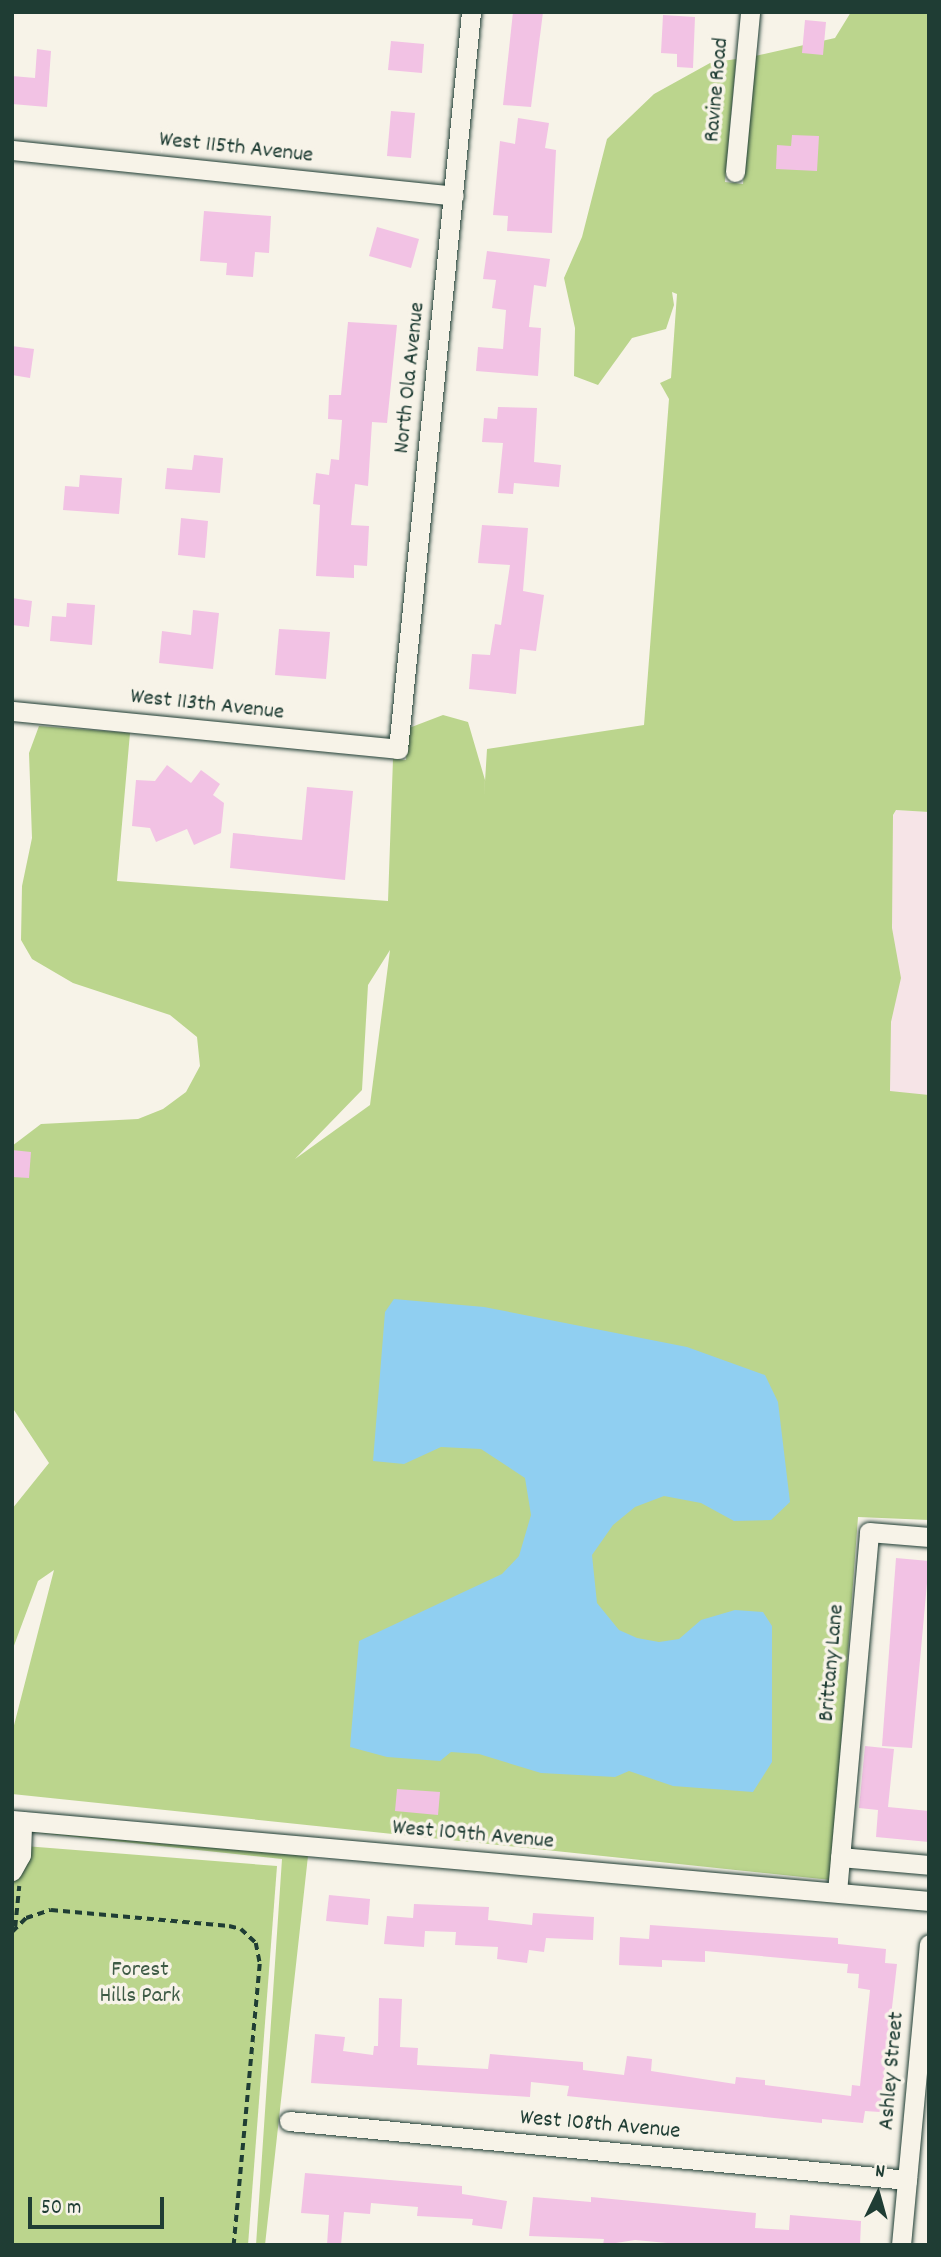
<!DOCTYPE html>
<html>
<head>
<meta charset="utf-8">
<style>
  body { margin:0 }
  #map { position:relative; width:941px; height:2257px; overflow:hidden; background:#f7f3e8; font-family:Dekko,sans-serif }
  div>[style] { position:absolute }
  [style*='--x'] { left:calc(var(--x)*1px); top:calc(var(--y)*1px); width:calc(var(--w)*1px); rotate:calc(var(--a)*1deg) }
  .built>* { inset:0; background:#f6e4e7 }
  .green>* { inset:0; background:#bbd58d }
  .water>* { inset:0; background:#90cff1 }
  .building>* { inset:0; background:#f2c2e4 }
  .path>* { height:3.5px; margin-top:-1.75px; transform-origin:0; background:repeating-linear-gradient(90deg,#1f3d34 0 7px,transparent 0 12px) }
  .roads { filter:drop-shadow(0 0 2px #1f3d34) drop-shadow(0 0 2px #1f3d34) }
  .minor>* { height:19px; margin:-9.5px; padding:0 9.5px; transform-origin:9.5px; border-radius:9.5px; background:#f7f3e8 }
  span { translate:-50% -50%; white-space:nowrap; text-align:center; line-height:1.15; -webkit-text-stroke:7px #f7f3e8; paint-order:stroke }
  .street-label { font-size:23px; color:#1f3d34 }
  .park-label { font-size:23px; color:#3e5b46 }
  .frame { position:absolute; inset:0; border:14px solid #1f3d34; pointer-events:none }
  .north { position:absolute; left:843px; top:2159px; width:70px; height:70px; -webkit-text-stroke:5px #f7f3e8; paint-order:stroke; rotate:5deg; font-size:19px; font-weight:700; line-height:28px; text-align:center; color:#1f3d34 }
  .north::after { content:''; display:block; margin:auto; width:24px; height:32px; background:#1f3d34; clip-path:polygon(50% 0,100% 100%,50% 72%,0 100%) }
  .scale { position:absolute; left:28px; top:2197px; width:136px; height:32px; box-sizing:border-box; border:4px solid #1f3d34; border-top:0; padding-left:9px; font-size:21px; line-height:24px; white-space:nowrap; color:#1f3d34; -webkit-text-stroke:5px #f7f3e8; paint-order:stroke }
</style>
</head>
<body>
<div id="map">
  <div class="built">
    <div style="clip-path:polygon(896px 810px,929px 812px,929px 1128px,874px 1099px,874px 851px)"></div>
  </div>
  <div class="green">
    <div style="clip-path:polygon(evenodd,851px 12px,929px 12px,929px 812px,896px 810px,893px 815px,892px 928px,901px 978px,891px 1022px,890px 1091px,929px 1095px,929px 1520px,858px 1517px,831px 1880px,12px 1794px,12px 1733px,54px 1570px,38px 1581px,12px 1651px,12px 1509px,49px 1463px,12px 1407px,12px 1146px,41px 1124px,138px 1119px,163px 1109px,186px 1092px,200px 1066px,197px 1037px,170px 1015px,73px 983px,32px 959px,21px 940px,22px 886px,32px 838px,29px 753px,39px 726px,130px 733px,117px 881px,388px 901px,393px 759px,406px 760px,409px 728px,443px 715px,468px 722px,485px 780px,484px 798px,487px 749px,644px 725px,669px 399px,660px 383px,671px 378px,677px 294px,672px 292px,674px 305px,666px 329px,632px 338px,598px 385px,574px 376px,575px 328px,564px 278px,582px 237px,607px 139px,654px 94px,710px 63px,736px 59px,725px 182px,743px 184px,755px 56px,835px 38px,851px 12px,390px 950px,370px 1105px,295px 1159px,362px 1090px,368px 985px,390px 950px)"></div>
    <div style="clip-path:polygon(12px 1830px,308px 1856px,265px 2245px,256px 2245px,282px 1859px)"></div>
    <div style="clip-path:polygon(12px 1845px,277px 1866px,248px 2245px,12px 2245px)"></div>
  </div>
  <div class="water">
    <div style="clip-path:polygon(394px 1299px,484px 1307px,687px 1347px,765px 1375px,778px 1402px,790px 1502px,771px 1520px,734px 1521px,701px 1503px,664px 1496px,635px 1507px,613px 1525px,592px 1555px,597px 1603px,619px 1630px,637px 1638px,659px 1642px,679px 1639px,701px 1620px,735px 1610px,763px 1612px,772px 1626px,772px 1762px,753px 1792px,673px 1786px,629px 1771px,615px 1777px,541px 1773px,479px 1754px,451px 1752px,440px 1761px,387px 1757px,350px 1747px,359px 1641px,502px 1574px,519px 1556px,531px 1515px,525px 1478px,481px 1449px,441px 1447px,404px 1464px,373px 1461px,385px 1312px)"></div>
  </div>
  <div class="building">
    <div style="clip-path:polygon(513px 12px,543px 12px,531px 107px,503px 105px)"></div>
    <div style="clip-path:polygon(663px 15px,695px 17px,693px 68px,677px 67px,677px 54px,661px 53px)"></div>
    <div style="clip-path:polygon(805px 20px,826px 22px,823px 55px,802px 53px)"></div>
    <div style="clip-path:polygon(391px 41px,424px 44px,422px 73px,388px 70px)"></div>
    <div style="clip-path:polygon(37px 49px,51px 51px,47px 107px,12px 104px,12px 76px,35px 78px)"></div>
    <div style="clip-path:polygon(391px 111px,415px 113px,411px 158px,387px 156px)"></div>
    <div style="clip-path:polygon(518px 118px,549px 123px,545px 148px,556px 150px,552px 233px,507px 231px,508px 216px,493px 215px,500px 141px,515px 144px)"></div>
    <div style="clip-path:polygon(792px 135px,819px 136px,817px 171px,776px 169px,777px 145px,791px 146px)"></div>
    <div style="clip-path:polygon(204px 211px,271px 216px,269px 253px,255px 252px,253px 277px,226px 275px,227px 263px,200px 261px)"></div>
    <div style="clip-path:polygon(377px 227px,419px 239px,411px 268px,369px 256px)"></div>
    <div style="clip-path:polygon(487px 251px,550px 259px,546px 287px,534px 285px,529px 327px,541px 328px,538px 376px,476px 371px,478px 347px,503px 349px,506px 310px,492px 308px,496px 280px,483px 279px)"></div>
    <div style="clip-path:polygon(348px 322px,397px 325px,387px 423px,372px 422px,368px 486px,355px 484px,351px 525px,369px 526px,367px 566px,354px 565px,354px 578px,316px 576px,320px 505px,313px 504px,316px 473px,329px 475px,331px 459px,339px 460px,342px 420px,328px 419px,329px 395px,341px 395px)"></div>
    <div style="clip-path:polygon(12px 346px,34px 349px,30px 378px,12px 375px)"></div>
    <div style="clip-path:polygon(498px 407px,537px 408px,534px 462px,561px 465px,559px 487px,514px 483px,513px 494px,498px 493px,503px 443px,482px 442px,484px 418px,497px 419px)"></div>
    <div style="clip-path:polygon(194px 455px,223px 458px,220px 493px,165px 489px,167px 468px,192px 470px)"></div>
    <div style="clip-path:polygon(80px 475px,122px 478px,119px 514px,63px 510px,65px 486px,79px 487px)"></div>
    <div style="clip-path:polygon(181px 518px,208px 521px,205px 558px,178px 555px)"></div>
    <div style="clip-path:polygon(482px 525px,528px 528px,523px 591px,544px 595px,536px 651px,520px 649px,516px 694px,469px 689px,472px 654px,490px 655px,495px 624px,501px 625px,510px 565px,478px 563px)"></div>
    <div style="clip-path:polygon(12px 598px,32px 601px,29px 627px,12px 625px)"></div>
    <div style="clip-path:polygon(67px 603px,95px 605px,92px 645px,50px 641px,52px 616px,66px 617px)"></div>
    <div style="clip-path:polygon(193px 610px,219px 613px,213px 669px,159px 663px,162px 631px,191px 635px)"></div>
    <div style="clip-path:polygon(279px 629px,330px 632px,326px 679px,275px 675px)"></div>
    <div style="clip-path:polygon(167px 765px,191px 783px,201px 770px,220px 784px,213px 795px,224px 803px,221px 833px,194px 845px,187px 829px,156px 842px,150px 828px,132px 826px,136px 780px,155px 781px)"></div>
    <div style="clip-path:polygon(307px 787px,353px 791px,345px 880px,230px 868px,233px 833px,302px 840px)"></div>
    <div style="clip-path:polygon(12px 1150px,31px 1152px,29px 1178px,12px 1177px)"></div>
    <div style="clip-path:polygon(896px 1558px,929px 1561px,912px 1748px,882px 1746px)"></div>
    <div style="clip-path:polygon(865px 1746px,894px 1749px,888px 1807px,929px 1811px,929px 1842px,876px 1837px,878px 1810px,859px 1808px)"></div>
    <div style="clip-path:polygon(397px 1789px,440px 1792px,438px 1815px,395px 1811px)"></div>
    <div style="clip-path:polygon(329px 1895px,370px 1899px,368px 1925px,326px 1921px)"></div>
    <div style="clip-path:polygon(414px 1904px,489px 1907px,488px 1920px,532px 1925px,533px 1913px,594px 1917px,593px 1940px,546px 1938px,544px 1952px,529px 1950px,527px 1963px,497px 1959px,498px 1947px,455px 1945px,456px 1932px,425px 1931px,424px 1947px,384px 1944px,387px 1916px,413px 1918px)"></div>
    <div style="clip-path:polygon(650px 1925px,838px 1938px,838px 1944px,886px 1949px,885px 1963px,897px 1964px,880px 2112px,865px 2111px,863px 2123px,822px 2119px,822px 2123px,567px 2096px,569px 2086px,531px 2082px,530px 2097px,311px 2083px,315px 2034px,345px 2037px,343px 2051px,373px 2055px,374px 2046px,378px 2046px,379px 1998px,402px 1999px,400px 2047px,418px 2048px,417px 2065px,488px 2069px,490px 2054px,583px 2062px,583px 2070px,624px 2075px,627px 2056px,652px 2059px,651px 2071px,735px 2084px,736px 2077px,765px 2080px,765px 2085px,851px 2096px,852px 2085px,860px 2086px,870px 1990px,858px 1988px,859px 1974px,847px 1973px,848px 1964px,705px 1951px,705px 1962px,662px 1960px,662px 1967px,619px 1965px,620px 1937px,649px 1939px)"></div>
    <div style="clip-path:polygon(305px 2173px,462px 2186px,462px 2194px,507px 2201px,502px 2229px,472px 2225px,473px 2219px,417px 2216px,418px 2207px,371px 2203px,370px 2214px,344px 2212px,341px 2245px,327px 2245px,329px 2215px,301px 2213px)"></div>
    <div style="clip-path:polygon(533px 2197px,591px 2202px,591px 2197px,756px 2213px,755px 2228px,789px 2230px,790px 2215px,861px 2221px,860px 2245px,689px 2245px,635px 2240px,603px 2245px,604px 2239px,529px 2236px)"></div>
  </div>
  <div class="path">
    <div style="--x:15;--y:1927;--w:41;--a:-84.4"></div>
    <div style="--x:12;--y:1932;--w:20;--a:-45"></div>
    <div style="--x:26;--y:1918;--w:26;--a:-18"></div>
    <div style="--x:51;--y:1910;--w:179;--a:5.1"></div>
    <div style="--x:229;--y:1926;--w:12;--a:14"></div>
    <div style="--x:241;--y:1929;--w:21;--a:43"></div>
    <div style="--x:256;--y:1943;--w:21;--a:79"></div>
    <div style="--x:260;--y:1964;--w:282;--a:95.3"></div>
  </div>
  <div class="roads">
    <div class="minor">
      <div style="--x:12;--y:150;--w:444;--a:5.9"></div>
      <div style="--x:735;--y:172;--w:161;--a:-84.6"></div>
      <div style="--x:12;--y:711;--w:388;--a:5.6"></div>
      <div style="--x:398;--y:749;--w:741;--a:-84.34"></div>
      <div style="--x:12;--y:1820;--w:921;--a:5.05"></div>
      <div style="--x:840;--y:1857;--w:89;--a:5.1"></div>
      <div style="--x:12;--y:1871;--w:18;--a:-61"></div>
      <div style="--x:21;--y:1855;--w:34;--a:-88"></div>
      <div style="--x:837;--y:1892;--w:361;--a:-84.9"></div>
      <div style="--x:869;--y:1532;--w:60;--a:4.8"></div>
      <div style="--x:289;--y:2121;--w:621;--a:5.45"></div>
      <div style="--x:901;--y:2245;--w:302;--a:-84.7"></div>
    </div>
  </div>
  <div class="street-label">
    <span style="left:718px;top:90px;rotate:-85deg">Ravine Road</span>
    <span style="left:236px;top:149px;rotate:6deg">West 115th Avenue</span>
    <span style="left:411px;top:378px;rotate:-84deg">North Ola Avenue</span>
    <span style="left:207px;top:706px;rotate:6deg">West 113th Avenue</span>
    <span style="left:833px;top:1663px;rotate:-85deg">Brittany Lane</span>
    <span style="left:473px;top:1836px;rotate:5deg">West 109th Avenue</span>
    <span style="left:893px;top:2071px;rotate:-85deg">Ashley Street</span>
    <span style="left:600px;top:2126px;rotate:5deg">West 108th Avenue</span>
  </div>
  <div class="park-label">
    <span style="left:140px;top:1984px">Forest<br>Hills Park</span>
  </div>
  <div class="frame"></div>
  <div class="north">N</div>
  <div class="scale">50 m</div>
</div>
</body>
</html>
